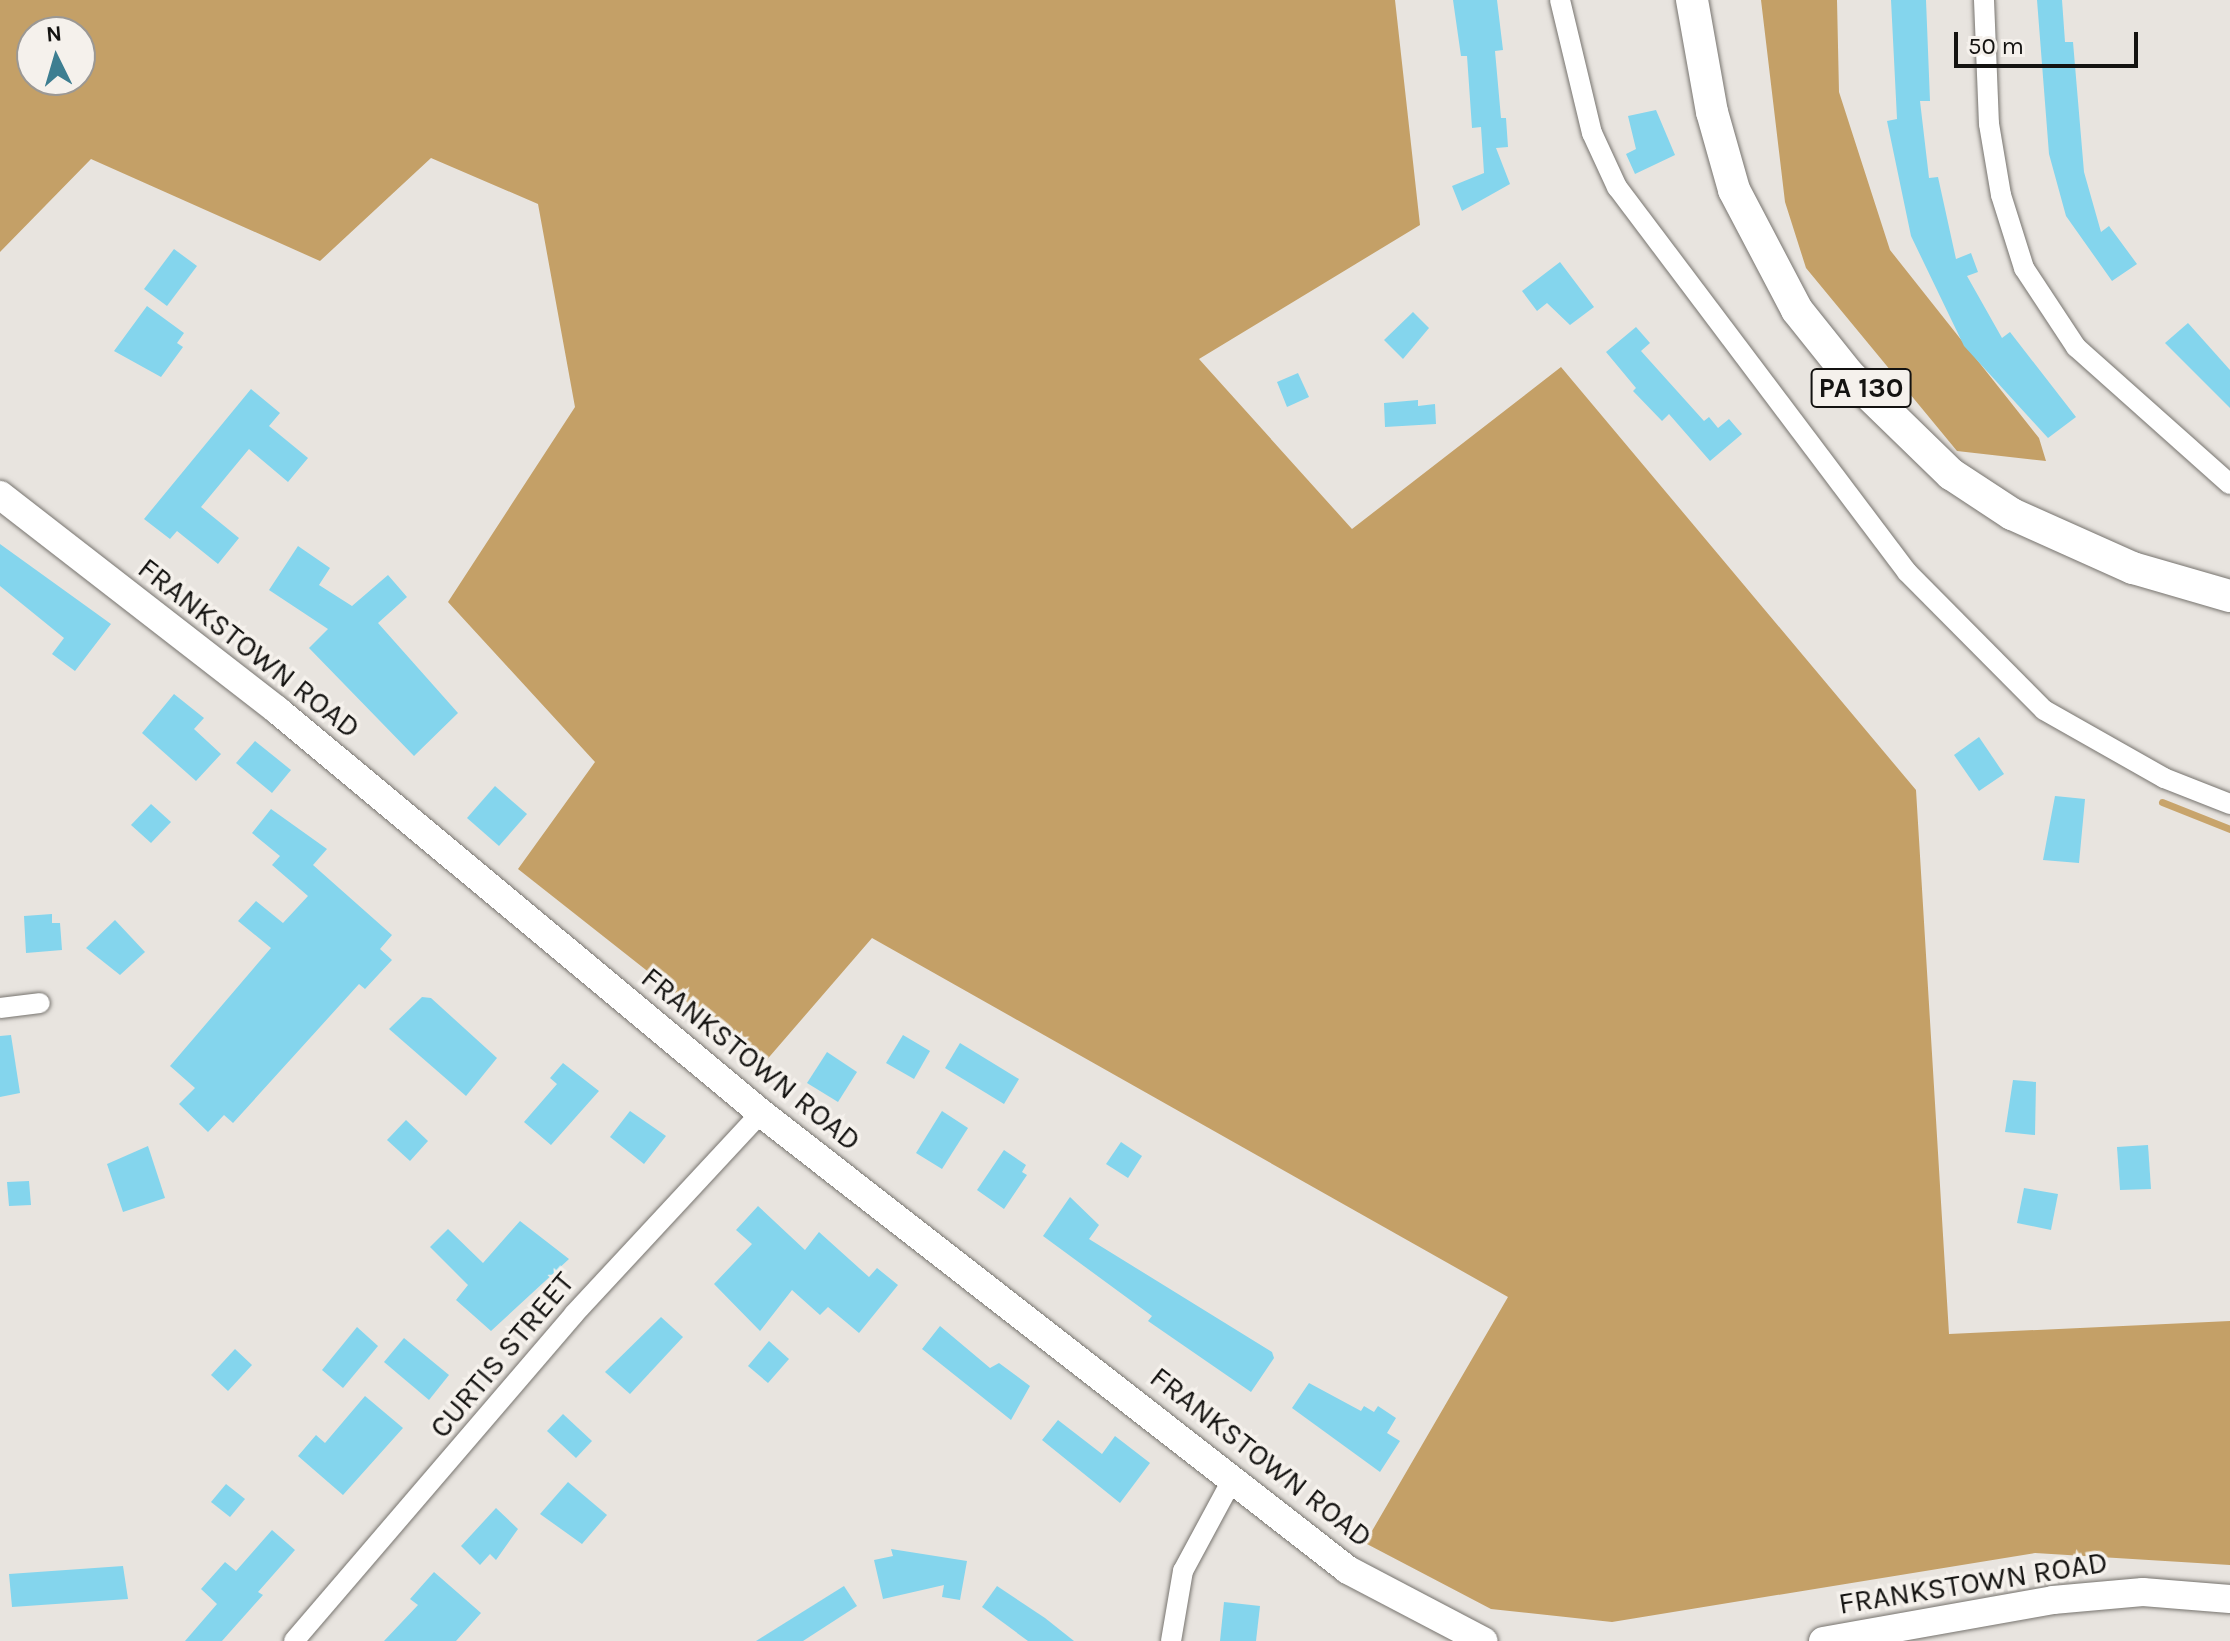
<!DOCTYPE html>
<html>
<head>
<meta charset="utf-8">
<style>
  body { margin:0 }
  #map { position:relative; width:2230px; height:1641px; overflow:hidden; background:#e8e4df; font-family:Karla,sans-serif }
  div>[style] { position:absolute }
  [style*='--x'] { left:calc(var(--x)*1px); top:calc(var(--y)*1px); width:calc(var(--w)*1px); rotate:calc(var(--a)*1deg) }
  .forest>* { inset:0; background:#c4a067 }
  .stream>* { height:7px; margin:-3.5px; padding:0 3.5px; transform-origin:3.5px; border-radius:3.5px; background:#c8a46b }
  .building>* { inset:0; background:#84d5ed }
  .roads { filter:drop-shadow(0 0 2px #77746f) drop-shadow(0 0 2px #77746f) }
  .minor>* { height:20px; margin:-10px; padding:0 10px; transform-origin:10px; border-radius:10px; background:#fff }
  .secondary>* { height:28px; margin:-14px; padding:0 14px; transform-origin:14px; border-radius:14px; background:#fff }
  .primary>* { height:32px; margin:-16px; padding:0 16px; transform-origin:16px; border-radius:16px; background:#fff }
  span { translate:-50% -50%; white-space:nowrap; text-align:center; line-height:1.15; -webkit-text-stroke:7px #f5f1ec; paint-order:stroke }
  .shield-label span { padding:2px 6px; background:#f5f1ec; border:2px solid; border-radius:6px; -webkit-text-stroke-width:0 }
  .shield-label { font-size:28px; color:#141311; font-weight:700 }
  .street-label { font-size:30px; color:#141311 }
  .north { position:absolute; left:16px; top:16px; width:80px; height:80px; box-sizing:border-box; background:#f5f1ec; border:2px solid #9b9894; border-radius:50%; rotate:355deg; font-size:22px; font-weight:700; line-height:32px; text-align:center; color:#141311 }
  .north::after { content:''; display:block; margin:auto; width:28px; height:36px; background:#3d7e91; clip-path:polygon(50% 0,100% 100%,50% 72%,0 100%) }
  .scale { position:absolute; left:1954px; top:32px; width:184px; height:36px; box-sizing:border-box; border:4px solid #141311; border-top:0; padding-left:10px; font-size:24px; line-height:28px; white-space:nowrap; color:#141311; -webkit-text-stroke:6px #f5f1ec; paint-order:stroke }
</style>
</head>
<body>
<div id="map">
  <div class="forest">
    <div style="clip-path:polygon(evenodd,0 0,1395px 0,1420px 225px,1199px 359px,1352px 529px,1561px 367px,1916px 790px,1949px 1334px,2230px 1321px,2230px 1565px,2035px 1553px,1612px 1622px,1491px 1609px,1365px 1543px,1508px 1297px,872px 938px,764px 1063px,518px 869px,595px 762px,448px 602px,575px 407px,538px 204px,431px 158px,320px 261px,91px 159px,0 252px,0 0,80px 32px,80px 80px,32px 80px,32px 32px,80px 32px)"></div>
    <div style="clip-path:polygon(1761px 0,1837px 0,1839px 92px,1890px 250px,2039px 438px,2046px 461px,1957px 451px,1806px 268px,1785px 202px)"></div>
  </div>
  <div class="stream">
    <div style="--x:2162;--y:802;--w:73;--a:21.7"></div>
  </div>
  <div class="building">
    <div style="clip-path:polygon(1453px 0,1497px 0,1503px 50px,1495px 51px,1501px 118px,1506px 118px,1508px 147px,1496px 148px,1510px 184px,1462px 211px,1452px 186px,1484px 173px,1481px 127px,1472px 128px,1467px 56px,1461px 56px)"></div>
    <div style="clip-path:polygon(1891px 0,1926px 0,1930px 101px,1920px 101px,1929px 178px,1938px 177px,1956px 259px,1971px 253px,1978px 272px,1967px 276px,2002px 338px,2010px 332px,2076px 417px,2048px 438px,1964px 346px,1911px 236px,1887px 121px,1897px 119px)"></div>
    <div style="clip-path:polygon(2037px 0,2062px 0,2065px 42px,2073px 42px,2084px 172px,2101px 232px,2109px 226px,2137px 264px,2112px 281px,2066px 216px,2049px 154px)"></div>
    <div style="clip-path:polygon(1656px 110px,1675px 155px,1635px 174px,1626px 154px,1636px 149px,1628px 116px)"></div>
    <div style="clip-path:polygon(174px 249px,197px 266px,167px 306px,144px 289px)"></div>
    <div style="clip-path:polygon(1560px 262px,1594px 307px,1570px 325px,1547px 303px,1537px 311px,1522px 291px)"></div>
    <div style="clip-path:polygon(147px 306px,184px 333px,177px 343px,183px 347px,161px 377px,114px 351px)"></div>
    <div style="clip-path:polygon(1413px 312px,1429px 328px,1403px 359px,1384px 340px)"></div>
    <div style="clip-path:polygon(2188px 323px,2230px 370px,2230px 408px,2165px 343px)"></div>
    <div style="clip-path:polygon(1636px 327px,1650px 343px,1641px 351px,1704px 421px,1709px 417px,1718px 428px,1729px 419px,1742px 434px,1710px 461px,1669px 414px,1662px 421px,1633px 391px,1636px 388px,1606px 352px)"></div>
    <div style="clip-path:polygon(1298px 373px,1309px 397px,1287px 407px,1277px 382px)"></div>
    <div style="clip-path:polygon(251px 389px,280px 413px,269px 426px,308px 458px,288px 482px,249px 449px,201px 507px,239px 538px,218px 564px,177px 531px,170px 539px,144px 519px)"></div>
    <div style="clip-path:polygon(1418px 400px,1418px 406px,1435px 404px,1436px 424px,1385px 427px,1384px 403px)"></div>
    <div style="clip-path:polygon(0 544px,111px 624px,75px 671px,52px 654px,64px 638px,0 586px)"></div>
    <div style="clip-path:polygon(298px 546px,330px 568px,319px 585px,352px 606px,388px 575px,407px 597px,378px 623px,458px 713px,414px 756px,309px 648px,328px 629px,269px 590px)"></div>
    <div style="clip-path:polygon(174px 694px,204px 718px,194px 729px,221px 754px,196px 781px,142px 733px)"></div>
    <div style="clip-path:polygon(1979px 737px,2004px 774px,1979px 791px,1954px 755px)"></div>
    <div style="clip-path:polygon(255px 741px,291px 770px,272px 793px,236px 763px)"></div>
    <div style="clip-path:polygon(495px 786px,527px 814px,499px 846px,467px 818px)"></div>
    <div style="clip-path:polygon(2055px 796px,2085px 799px,2079px 863px,2043px 860px)"></div>
    <div style="clip-path:polygon(151px 804px,171px 822px,151px 843px,131px 825px)"></div>
    <div style="clip-path:polygon(271px 809px,327px 849px,313px 865px,392px 935px,380px 949px,392px 960px,365px 989px,359px 984px,233px 1123px,224px 1115px,208px 1132px,179px 1104px,195px 1088px,170px 1066px,271px 948px,238px 921px,256px 901px,283px 923px,308px 896px,272px 865px,280px 856px,252px 833px)"></div>
    <div style="clip-path:polygon(52px 914px,52px 923px,60px 923px,62px 950px,26px 953px,24px 916px)"></div>
    <div style="clip-path:polygon(115px 920px,145px 952px,120px 975px,86px 948px)"></div>
    <div style="clip-path:polygon(422px 997px,431px 998px,497px 1058px,466px 1096px,389px 1029px)"></div>
    <div style="clip-path:polygon(11px 1035px,20px 1093px,0 1097px,0 1036px)"></div>
    <div style="clip-path:polygon(903px 1035px,930px 1051px,914px 1079px,886px 1063px)"></div>
    <div style="clip-path:polygon(960px 1043px,1019px 1079px,1004px 1104px,945px 1068px)"></div>
    <div style="clip-path:polygon(827px 1052px,857px 1072px,838px 1102px,807px 1083px)"></div>
    <div style="clip-path:polygon(563px 1063px,599px 1091px,551px 1145px,524px 1122px,557px 1084px,550px 1078px)"></div>
    <div style="clip-path:polygon(2013px 1080px,2036px 1082px,2035px 1135px,2005px 1132px)"></div>
    <div style="clip-path:polygon(630px 1111px,666px 1136px,644px 1164px,610px 1137px)"></div>
    <div style="clip-path:polygon(942px 1111px,968px 1128px,942px 1169px,916px 1153px)"></div>
    <div style="clip-path:polygon(406px 1120px,428px 1141px,410px 1161px,387px 1140px)"></div>
    <div style="clip-path:polygon(1121px 1142px,1142px 1156px,1128px 1178px,1106px 1164px)"></div>
    <div style="clip-path:polygon(2148px 1145px,2151px 1189px,2120px 1190px,2117px 1147px)"></div>
    <div style="clip-path:polygon(148px 1146px,165px 1198px,123px 1212px,107px 1164px)"></div>
    <div style="clip-path:polygon(1004px 1150px,1026px 1165px,1022px 1172px,1027px 1175px,1004px 1209px,977px 1190px)"></div>
    <div style="clip-path:polygon(29px 1181px,31px 1205px,9px 1206px,7px 1182px)"></div>
    <div style="clip-path:polygon(2024px 1188px,2058px 1194px,2051px 1230px,2017px 1223px)"></div>
    <div style="clip-path:polygon(1070px 1197px,1099px 1225px,1089px 1239px,1272px 1352px,1274px 1358px,1251px 1392px,1148px 1321px,1152px 1316px,1043px 1236px)"></div>
    <div style="clip-path:polygon(758px 1206px,805px 1250px,819px 1232px,869px 1277px,877px 1268px,898px 1285px,859px 1333px,828px 1307px,820px 1315px,792px 1290px,760px 1331px,714px 1284px,752px 1244px,736px 1230px)"></div>
    <div style="clip-path:polygon(520px 1221px,569px 1259px,491px 1331px,456px 1300px,468px 1285px,430px 1247px,448px 1229px,483px 1263px)"></div>
    <div style="clip-path:polygon(661px 1317px,683px 1337px,630px 1394px,605px 1372px)"></div>
    <div style="clip-path:polygon(940px 1326px,990px 1368px,999px 1363px,1030px 1386px,1011px 1420px,922px 1349px)"></div>
    <div style="clip-path:polygon(357px 1327px,378px 1346px,343px 1388px,322px 1370px)"></div>
    <div style="clip-path:polygon(404px 1338px,449px 1375px,429px 1400px,384px 1362px)"></div>
    <div style="clip-path:polygon(769px 1341px,789px 1359px,768px 1383px,748px 1366px)"></div>
    <div style="clip-path:polygon(235px 1349px,252px 1365px,228px 1391px,211px 1375px)"></div>
    <div style="clip-path:polygon(1309px 1383px,1361px 1411px,1364px 1406px,1374px 1412px,1378px 1406px,1396px 1418px,1387px 1433px,1400px 1441px,1380px 1472px,1292px 1408px)"></div>
    <div style="clip-path:polygon(365px 1396px,403px 1428px,343px 1495px,298px 1456px,316px 1435px,325px 1443px)"></div>
    <div style="clip-path:polygon(563px 1414px,592px 1441px,576px 1458px,547px 1431px)"></div>
    <div style="clip-path:polygon(1058px 1420px,1102px 1454px,1115px 1436px,1150px 1463px,1120px 1503px,1042px 1440px)"></div>
    <div style="clip-path:polygon(568px 1482px,607px 1515px,582px 1544px,540px 1514px)"></div>
    <div style="clip-path:polygon(226px 1484px,245px 1499px,230px 1517px,211px 1502px)"></div>
    <div style="clip-path:polygon(496px 1508px,518px 1529px,496px 1560px,490px 1554px,480px 1565px,461px 1546px)"></div>
    <div style="clip-path:polygon(272px 1530px,295px 1550px,258px 1592px,263px 1595px,222px 1641px,185px 1641px,217px 1604px,201px 1589px,225px 1562px,236px 1571px)"></div>
    <div style="clip-path:polygon(891px 1549px,967px 1561px,960px 1600px,942px 1597px,944px 1585px,883px 1599px,874px 1560px,893px 1556px)"></div>
    <div style="clip-path:polygon(123px 1566px,128px 1599px,12px 1607px,9px 1574px)"></div>
    <div style="clip-path:polygon(434px 1572px,481px 1613px,456px 1641px,384px 1641px,418px 1605px,410px 1599px)"></div>
    <div style="clip-path:polygon(844px 1586px,857px 1606px,803px 1641px,756px 1641px)"></div>
    <div style="clip-path:polygon(997px 1586px,1045px 1618px,1074px 1641px,1028px 1641px,982px 1607px)"></div>
    <div style="clip-path:polygon(1224px 1602px,1260px 1606px,1256px 1641px,1220px 1641px)"></div>
  </div>
  <div class="roads">
    <div class="minor">
      <div style="--x:1560;--y:0;--w:137;--a:76.5"></div>
      <div style="--x:1592;--y:133;--w:60;--a:65.2"></div>
      <div style="--x:1617;--y:187;--w:482;--a:53"></div>
      <div style="--x:1907;--y:572;--w:194;--a:45.2"></div>
      <div style="--x:2044;--y:710;--w:138;--a:29.5"></div>
      <div style="--x:2164;--y:778;--w:71;--a:21.5"></div>
      <div style="--x:1984;--y:0;--w:124;--a:87.7"></div>
      <div style="--x:1989;--y:124;--w:72;--a:80.4"></div>
      <div style="--x:2001;--y:195;--w:77;--a:72.5"></div>
      <div style="--x:2024;--y:268;--w:95;--a:56.6"></div>
      <div style="--x:2076;--y:347;--w:206;--a:41.7"></div>
      <div style="--x:0;--y:1008;--w:40;--a:-7.1"></div>
      <div style="--x:294;--y:1641;--w:430;--a:-49.4"></div>
      <div style="--x:574;--y:1314;--w:275;--a:-47.1"></div>
      <div style="--x:1171;--y:1641;--w:71;--a:-80.3"></div>
      <div style="--x:1183;--y:1571;--w:106;--a:-61.7"></div>
    </div>
    <div class="secondary">
      <div style="--x:0;--y:495;--w:351;--a:37.8"></div>
      <div style="--x:277;--y:710;--w:630;--a:39.78"></div>
      <div style="--x:761;--y:1113;--w:744;--a:37.9"></div>
      <div style="--x:1348;--y:1570;--w:153;--a:27.7"></div>
      <div style="--x:1823;--y:1641;--w:234;--a:-10.1"></div>
      <div style="--x:2053;--y:1600;--w:90;--a:-5.1"></div>
      <div style="--x:2143;--y:1592;--w:87;--a:4.6"></div>
    </div>
    <div class="primary">
      <div style="--x:1692;--y:0;--w:114;--a:79.9"></div>
      <div style="--x:1712;--y:112;--w:81;--a:74.2"></div>
      <div style="--x:1734;--y:190;--w:136;--a:62.3"></div>
      <div style="--x:1797;--y:310;--w:82;--a:51.4"></div>
      <div style="--x:1848;--y:374;--w:144;--a:44.2"></div>
      <div style="--x:1951;--y:474;--w:73;--a:33.3"></div>
      <div style="--x:2012;--y:514;--w:133;--a:24.1"></div>
      <div style="--x:2133;--y:568;--w:101;--a:16.1"></div>
    </div>
  </div>
  <div class="shield-label">
    <span style="left:1861px;top:388px">PA 130</span>
  </div>
  <div class="street-label">
    <span style="left:249px;top:648px;rotate:38deg">FRANKSTOWN ROAD</span>
    <span style="left:751px;top:1059px;rotate:39deg">FRANKSTOWN ROAD</span>
    <span style="left:502px;top:1355px;rotate:-50deg">CURTIS STREET</span>
    <span style="left:1261px;top:1457px;rotate:38deg">FRANKSTOWN ROAD</span>
    <span style="left:1973px;top:1583px;rotate:-9deg">FRANKSTOWN ROAD</span>
  </div>
  <div class="north">N</div>
  <div class="scale">50 m</div>
</div>
</body>
</html>
